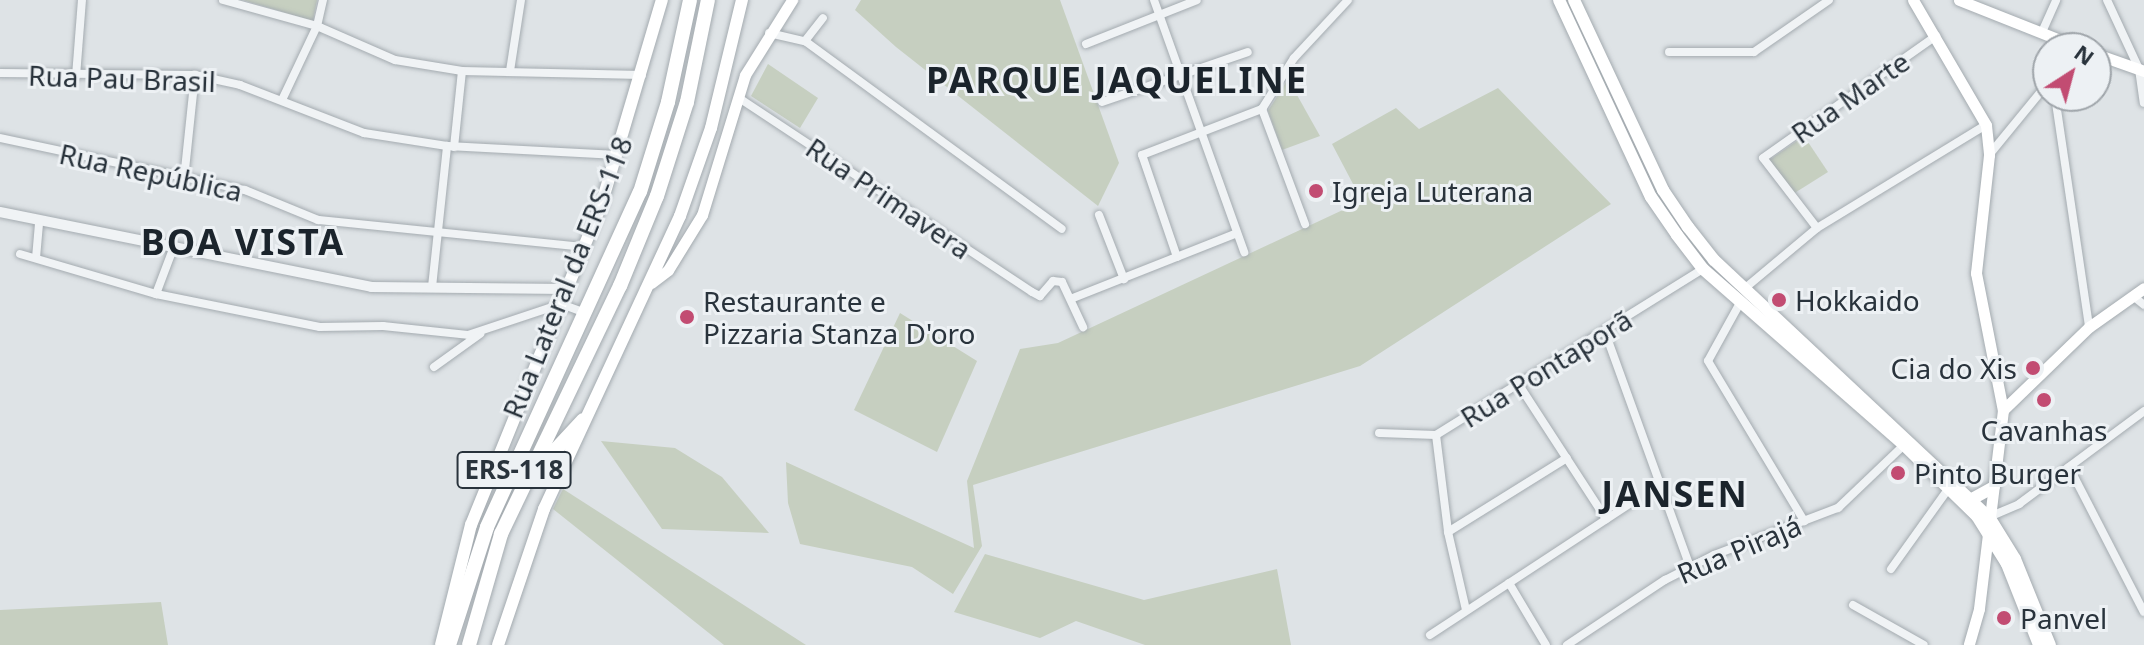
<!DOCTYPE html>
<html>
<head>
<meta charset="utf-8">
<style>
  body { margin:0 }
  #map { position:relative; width:2144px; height:645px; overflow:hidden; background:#dee3e6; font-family:"Noto Sans",sans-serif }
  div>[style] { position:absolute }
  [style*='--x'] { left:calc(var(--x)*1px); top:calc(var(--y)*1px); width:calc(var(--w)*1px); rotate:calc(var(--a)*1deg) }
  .green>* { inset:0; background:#c6cfc0 }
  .roads { filter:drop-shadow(0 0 2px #a4abb0) drop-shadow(0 0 2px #a4abb0) }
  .minor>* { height:8px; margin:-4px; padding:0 4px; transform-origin:4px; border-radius:4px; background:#f0f3f5 }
  .tertiary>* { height:10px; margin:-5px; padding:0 5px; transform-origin:5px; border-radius:5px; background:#f0f3f5 }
  .secondary>* { height:11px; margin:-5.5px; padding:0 5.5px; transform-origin:5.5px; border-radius:5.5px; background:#fff }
  .primary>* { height:12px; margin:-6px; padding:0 6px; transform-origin:6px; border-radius:6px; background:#fff }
  .trunk>* { height:14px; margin:-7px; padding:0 7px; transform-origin:7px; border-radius:7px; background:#fff }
  .dots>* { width:22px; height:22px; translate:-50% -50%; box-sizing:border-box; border:4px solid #edf1f4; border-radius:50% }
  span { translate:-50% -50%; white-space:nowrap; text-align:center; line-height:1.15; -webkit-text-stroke:6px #edf1f4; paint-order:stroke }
  .shield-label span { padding:2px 6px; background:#edf1f4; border:2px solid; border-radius:6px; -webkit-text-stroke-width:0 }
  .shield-label { font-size:26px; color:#29333c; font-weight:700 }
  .street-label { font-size:28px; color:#29333c }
  .poi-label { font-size:28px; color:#29333c }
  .left { translate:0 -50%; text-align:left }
  .right { translate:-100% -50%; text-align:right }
  .district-label { font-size:36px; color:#1b242c; font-weight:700; letter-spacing:2px }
  .north { position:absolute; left:2032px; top:32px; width:80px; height:80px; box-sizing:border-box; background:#edf1f4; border:2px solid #9fa5aa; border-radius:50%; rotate:36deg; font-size:22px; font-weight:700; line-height:32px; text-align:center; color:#29333c }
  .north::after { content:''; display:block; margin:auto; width:28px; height:36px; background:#c24c72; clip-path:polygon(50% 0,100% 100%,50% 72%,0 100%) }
</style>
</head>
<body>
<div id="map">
  <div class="green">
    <div style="clip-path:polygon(243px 0,317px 0,313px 21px)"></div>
    <div style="clip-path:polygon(861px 0,1060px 0,1119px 163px,1098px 206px,896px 47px,855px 10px)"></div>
    <div style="clip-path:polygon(768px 64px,818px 98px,800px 128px,751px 96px)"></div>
    <div style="clip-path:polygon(1288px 79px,1320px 136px,1282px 150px,1268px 111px)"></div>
    <div style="clip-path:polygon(1498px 88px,1611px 204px,1360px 366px,973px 485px,982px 546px,953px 594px,912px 567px,800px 544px,788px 503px,786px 462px,974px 548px,967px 481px,1020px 349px,1058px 343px,1362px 201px,1332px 144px,1396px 108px,1419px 129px)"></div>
    <div style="clip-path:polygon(1804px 136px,1828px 172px,1793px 194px,1765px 163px)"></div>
    <div style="clip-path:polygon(900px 313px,977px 361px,937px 452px,854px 410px)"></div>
    <div style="clip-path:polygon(601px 441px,675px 448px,722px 477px,769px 533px,662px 529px)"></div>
    <div style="clip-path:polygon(563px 489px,806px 645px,724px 645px,553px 509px)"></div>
    <div style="clip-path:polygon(985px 554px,1144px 600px,1277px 569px,1291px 645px,1145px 645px,1076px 621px,1040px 638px,954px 612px)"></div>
    <div style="clip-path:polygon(161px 602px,168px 645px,0 645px,0 610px)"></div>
  </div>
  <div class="roads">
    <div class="minor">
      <div style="--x:223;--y:0;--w:98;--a:15.5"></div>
      <div style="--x:317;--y:26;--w:85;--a:23.6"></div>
      <div style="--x:395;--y:60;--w:68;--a:9.3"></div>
      <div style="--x:462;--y:71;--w:180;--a:1.3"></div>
      <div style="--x:1154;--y:0;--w:268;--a:70.3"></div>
      <div style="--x:2107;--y:0;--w:76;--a:65.1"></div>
      <div style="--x:2139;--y:69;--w:34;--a:82"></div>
      <div style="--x:2042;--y:32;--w:35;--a:-66"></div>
      <div style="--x:769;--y:33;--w:37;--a:13"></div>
      <div style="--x:805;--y:41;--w:29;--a:-52"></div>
      <div style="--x:805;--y:41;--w:318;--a:36.2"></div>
      <div style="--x:1086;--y:44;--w:119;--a:-21.6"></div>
      <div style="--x:1669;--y:52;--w:85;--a:0"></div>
      <div style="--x:1754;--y:52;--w:91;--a:-34.7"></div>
      <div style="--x:510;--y:71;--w:72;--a:-81.2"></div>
      <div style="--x:0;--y:73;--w:195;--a:0.6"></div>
      <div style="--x:195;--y:75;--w:46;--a:12.5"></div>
      <div style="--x:240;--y:85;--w:133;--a:21.2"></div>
      <div style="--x:364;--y:133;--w:84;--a:8.9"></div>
      <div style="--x:447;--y:146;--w:171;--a:3"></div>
      <div style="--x:76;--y:76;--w:76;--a:-85.5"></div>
      <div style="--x:2055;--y:96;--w:233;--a:81.6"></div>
      <div style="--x:739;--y:98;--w:351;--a:33.5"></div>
      <div style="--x:1032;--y:292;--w:9;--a:27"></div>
      <div style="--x:1040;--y:296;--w:20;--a:-49"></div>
      <div style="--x:1053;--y:281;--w:9;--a:6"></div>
      <div style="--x:1062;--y:282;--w:50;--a:65"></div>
      <div style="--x:282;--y:100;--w:82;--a:-64.7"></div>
      <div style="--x:317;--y:26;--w:27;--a:-77"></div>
      <div style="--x:1102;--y:102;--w:154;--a:-18.9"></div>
      <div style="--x:1262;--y:109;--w:123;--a:69.5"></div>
      <div style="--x:0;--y:138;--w:250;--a:12"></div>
      <div style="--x:245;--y:190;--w:79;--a:22.3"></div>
      <div style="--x:318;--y:220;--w:267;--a:5.8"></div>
      <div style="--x:454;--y:147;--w:76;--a:-84"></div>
      <div style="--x:1989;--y:155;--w:93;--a:-50.7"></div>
      <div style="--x:184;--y:179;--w:105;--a:-84"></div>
      <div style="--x:1099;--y:215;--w:69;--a:68.7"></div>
      <div style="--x:1817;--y:228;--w:88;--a:-127.6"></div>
      <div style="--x:1763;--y:158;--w:212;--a:-35.2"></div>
      <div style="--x:20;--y:254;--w:142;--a:16.4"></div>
      <div style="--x:156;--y:294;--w:167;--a:11.4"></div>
      <div style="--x:320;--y:327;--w:63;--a:-0.9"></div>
      <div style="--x:383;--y:326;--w:85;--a:6"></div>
      <div style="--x:468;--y:335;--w:98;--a:-18.4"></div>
      <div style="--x:561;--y:304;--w:27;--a:20"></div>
      <div style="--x:1177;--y:257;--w:108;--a:-108.9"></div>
      <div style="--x:1142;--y:155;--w:129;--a:-21"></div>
      <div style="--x:1262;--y:109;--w:60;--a:-57.9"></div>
      <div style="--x:1294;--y:58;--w:79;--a:-47"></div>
      <div style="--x:36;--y:258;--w:37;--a:-85"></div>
      <div style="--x:432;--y:287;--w:142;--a:-83.9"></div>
      <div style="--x:1744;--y:289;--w:95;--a:-39.9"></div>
      <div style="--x:1817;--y:228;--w:198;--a:-31.4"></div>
      <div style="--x:156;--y:294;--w:48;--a:-69.3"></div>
      <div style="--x:2133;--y:296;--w:14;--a:39"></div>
      <div style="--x:1073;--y:298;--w:176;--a:-21.6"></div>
      <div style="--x:1740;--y:303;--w:66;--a:118.9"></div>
      <div style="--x:1708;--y:361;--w:187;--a:59"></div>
      <div style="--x:1605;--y:332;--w:250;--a:70.1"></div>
      <div style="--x:434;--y:367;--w:57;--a:-35.7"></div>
      <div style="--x:1519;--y:385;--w:160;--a:57"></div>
      <div style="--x:1379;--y:433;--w:57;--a:2"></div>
      <div style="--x:1436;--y:435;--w:314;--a:-31.9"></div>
      <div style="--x:1436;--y:435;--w:98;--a:82.9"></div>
      <div style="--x:1448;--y:532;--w:80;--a:77"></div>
      <div style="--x:2069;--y:467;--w:163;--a:62.7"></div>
      <div style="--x:1989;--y:517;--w:33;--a:-23"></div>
      <div style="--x:2019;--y:504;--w:156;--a:-36.6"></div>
      <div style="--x:1448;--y:532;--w:140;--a:-31.9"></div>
      <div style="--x:1891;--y:569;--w:100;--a:-54.4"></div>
      <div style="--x:1509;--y:583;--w:72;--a:59.2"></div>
      <div style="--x:1853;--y:605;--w:81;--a:29.4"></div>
      <div style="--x:1430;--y:635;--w:240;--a:-33.3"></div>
      <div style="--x:1567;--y:645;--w:118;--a:-33.6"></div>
      <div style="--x:1665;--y:580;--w:55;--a:-27"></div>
      <div style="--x:1714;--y:555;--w:133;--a:-20.8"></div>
      <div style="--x:1838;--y:508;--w:91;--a:-43.7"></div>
    </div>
    <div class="tertiary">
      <div style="--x:0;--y:212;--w:379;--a:11.4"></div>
      <div style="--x:371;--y:287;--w:195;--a:0.6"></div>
    </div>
    <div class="secondary">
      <div style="--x:1913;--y:0;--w:145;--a:59.7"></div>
      <div style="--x:1986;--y:125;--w:30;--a:84"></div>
      <div style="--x:1989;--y:155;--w:119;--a:96.3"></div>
      <div style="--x:1976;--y:273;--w:140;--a:78.9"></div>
      <div style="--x:2003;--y:410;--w:200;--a:96.9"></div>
      <div style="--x:1979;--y:609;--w:37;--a:106"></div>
      <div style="--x:1959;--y:0;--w:130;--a:21.6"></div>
      <div style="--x:2096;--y:54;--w:51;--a:19.5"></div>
      <div style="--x:651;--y:283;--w:21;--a:-37"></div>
      <div style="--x:668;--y:270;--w:65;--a:-58.3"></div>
      <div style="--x:702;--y:215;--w:146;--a:-72.9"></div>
      <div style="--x:745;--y:75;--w:89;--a:-57.9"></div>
      <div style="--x:2003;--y:410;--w:120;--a:-44"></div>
      <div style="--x:2089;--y:327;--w:67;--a:-35.3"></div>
    </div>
    <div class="primary">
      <div style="--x:1559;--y:0;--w:217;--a:65"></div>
      <div style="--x:1651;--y:197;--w:46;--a:55.6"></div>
      <div style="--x:1677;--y:235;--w:43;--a:52.6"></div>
      <div style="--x:1703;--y:269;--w:267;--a:41.2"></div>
      <div style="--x:1904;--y:445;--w:102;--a:44.2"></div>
      <div style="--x:1977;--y:516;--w:57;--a:58"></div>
      <div style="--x:2007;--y:564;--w:87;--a:68.4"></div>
      <div style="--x:1574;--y:0;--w:210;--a:64.9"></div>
      <div style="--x:1663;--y:190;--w:45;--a:56"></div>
      <div style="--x:1688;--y:227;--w:42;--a:51.8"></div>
      <div style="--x:1714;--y:260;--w:376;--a:43.1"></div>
      <div style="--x:1989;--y:517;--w:49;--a:58.2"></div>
      <div style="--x:2015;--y:559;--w:93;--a:67.9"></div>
      <div style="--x:1972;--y:499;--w:25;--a:-29"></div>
      <div style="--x:441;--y:645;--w:124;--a:-76"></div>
      <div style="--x:471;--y:525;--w:349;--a:-67.9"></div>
      <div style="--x:602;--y:202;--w:211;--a:-73.5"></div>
      <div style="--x:498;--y:645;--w:144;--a:-71.3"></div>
      <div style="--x:544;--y:509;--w:323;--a:-65.1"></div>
      <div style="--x:680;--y:216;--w:93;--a:-70.6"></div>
      <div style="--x:711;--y:128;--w:132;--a:-76.4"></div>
    </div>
    <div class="trunk">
      <div style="--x:534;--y:473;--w:72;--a:-47.2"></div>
      <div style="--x:449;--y:645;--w:124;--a:-72.1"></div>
      <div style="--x:487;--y:527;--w:368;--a:-65.5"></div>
      <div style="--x:640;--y:192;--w:94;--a:-72.7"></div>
      <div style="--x:668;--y:102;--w:104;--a:-77.8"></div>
      <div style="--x:469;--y:645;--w:116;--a:-73.9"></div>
      <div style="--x:501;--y:534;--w:275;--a:-64.4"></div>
      <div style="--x:620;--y:286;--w:97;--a:-67.7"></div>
      <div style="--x:657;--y:196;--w:99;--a:-72.3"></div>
      <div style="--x:687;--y:102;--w:104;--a:-78.4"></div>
    </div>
  </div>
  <div class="dots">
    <div style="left:1316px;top:191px;background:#c24c72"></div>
    <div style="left:1779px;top:300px;background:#c24c72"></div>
    <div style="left:687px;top:317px;background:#c24c72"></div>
    <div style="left:2033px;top:368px;background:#c24c72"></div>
    <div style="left:2044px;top:400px;background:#c24c72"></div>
    <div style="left:1898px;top:473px;background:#c24c72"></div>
    <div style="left:2004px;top:618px;background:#c24c72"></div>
  </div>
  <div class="shield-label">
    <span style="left:514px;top:470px">ERS-118</span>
  </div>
  <div class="street-label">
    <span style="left:122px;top:78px;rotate:2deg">Rua Pau Brasil</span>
    <span style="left:1850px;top:97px;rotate:-35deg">Rua Marte</span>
    <span style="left:151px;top:172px;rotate:12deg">Rua República</span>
    <span style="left:889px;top:198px;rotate:34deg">Rua Primavera</span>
    <span style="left:567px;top:277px;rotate:-68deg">Rua Lateral da ERS-118</span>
    <span style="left:1546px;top:368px;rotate:-32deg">Rua Pontaporã</span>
    <span style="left:1739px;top:549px;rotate:-23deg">Rua Pirajá</span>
  </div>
  <div class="poi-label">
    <span class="left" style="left:1332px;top:191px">Igreja Luterana</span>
    <span class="left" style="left:1795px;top:300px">Hokkaido</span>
    <span class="left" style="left:703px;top:317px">Restaurante e<br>Pizzaria Stanza D'oro</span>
    <span class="right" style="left:2017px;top:368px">Cia do Xis</span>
    <span style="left:2044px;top:430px">Cavanhas</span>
    <span class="left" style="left:1914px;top:473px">Pinto Burger</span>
    <span class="left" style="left:2020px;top:618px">Panvel</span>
  </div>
  <div class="district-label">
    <span style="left:1117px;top:80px">PARQUE JAQUELINE</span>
    <span style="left:243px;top:242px">BOA VISTA</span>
    <span style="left:1675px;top:494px">JANSEN</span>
  </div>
  <div class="north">N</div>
</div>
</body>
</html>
